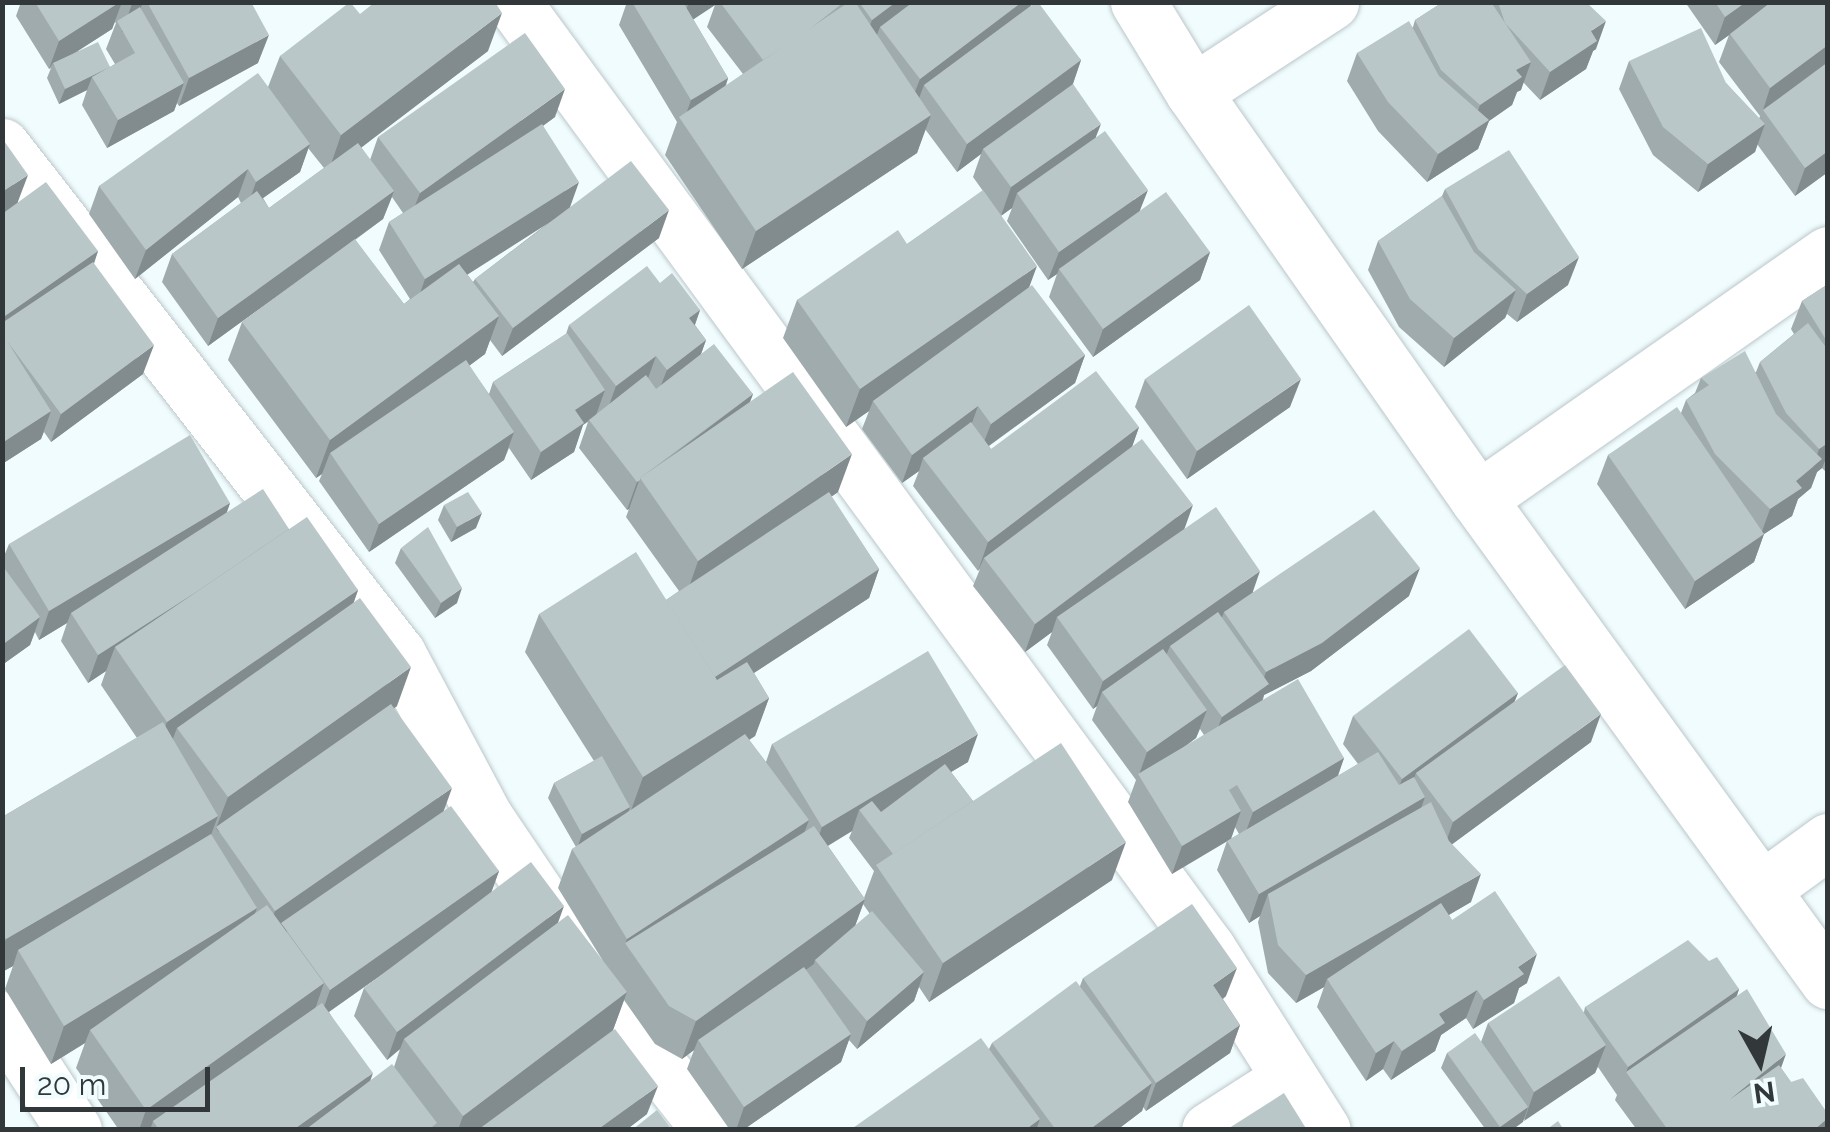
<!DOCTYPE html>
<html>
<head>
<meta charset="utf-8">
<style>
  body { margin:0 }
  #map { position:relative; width:1830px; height:1132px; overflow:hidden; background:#f1fcfe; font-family:Raleway,sans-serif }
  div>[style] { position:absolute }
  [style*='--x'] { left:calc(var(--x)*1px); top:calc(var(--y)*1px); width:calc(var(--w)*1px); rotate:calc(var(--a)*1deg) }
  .roads { filter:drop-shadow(0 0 2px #bbc7ca) drop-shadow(0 0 2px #bbc7ca) }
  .minor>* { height:55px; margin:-27.5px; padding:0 27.5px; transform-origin:27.5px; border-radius:27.5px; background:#fff }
  .wall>* { inset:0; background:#a0abad }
  .shaded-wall>* { inset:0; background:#828b8d }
  .building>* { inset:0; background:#bac7c9 }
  span { translate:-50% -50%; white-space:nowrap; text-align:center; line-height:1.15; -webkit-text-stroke:8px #f1fcfe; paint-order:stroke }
  .frame { position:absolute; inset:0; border:5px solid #323839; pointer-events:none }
  .north { position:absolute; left:1710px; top:1012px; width:100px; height:100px; -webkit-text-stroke:8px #f1fcfe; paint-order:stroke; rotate:172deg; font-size:28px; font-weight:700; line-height:40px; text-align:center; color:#323839 }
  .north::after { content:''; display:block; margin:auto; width:35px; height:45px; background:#323839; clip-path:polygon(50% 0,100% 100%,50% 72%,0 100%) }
  .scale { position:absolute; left:20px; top:1067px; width:190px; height:45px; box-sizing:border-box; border:5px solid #323839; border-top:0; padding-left:12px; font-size:30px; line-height:35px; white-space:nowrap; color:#323839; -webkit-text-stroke:8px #f1fcfe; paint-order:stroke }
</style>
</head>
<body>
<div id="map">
  <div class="roads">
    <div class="minor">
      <div style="--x:513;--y:2;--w:1175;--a:53.73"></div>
      <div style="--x:1208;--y:949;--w:214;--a:57.6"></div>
      <div style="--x:1138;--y:2;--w:105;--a:58.6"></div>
      <div style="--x:1193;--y:92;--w:497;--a:55"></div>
      <div style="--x:1478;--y:499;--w:596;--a:54.02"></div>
      <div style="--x:1193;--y:92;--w:165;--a:-33.1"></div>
      <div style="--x:2;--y:146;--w:644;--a:52.06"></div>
      <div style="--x:398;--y:654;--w:185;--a:61.9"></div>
      <div style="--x:485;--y:817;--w:229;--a:56"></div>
      <div style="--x:613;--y:1007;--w:157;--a:51.7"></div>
      <div style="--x:1478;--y:499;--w:427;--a:-35"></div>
      <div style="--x:1762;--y:889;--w:82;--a:-36"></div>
      <div style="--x:2;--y:1019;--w:132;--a:57"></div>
      <div style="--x:1209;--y:1130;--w:93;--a:-32.7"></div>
    </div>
  </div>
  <div class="wall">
    <div style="clip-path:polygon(evenodd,21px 2px,251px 2px,258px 63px,179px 106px,177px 103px,174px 111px,107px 148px,82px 105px,87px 90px,59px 104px,47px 78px,51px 68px,49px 69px,16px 16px,21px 2px,115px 22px,116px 23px,106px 49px,115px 64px,110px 67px,78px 51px,112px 29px,115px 22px)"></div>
    <div style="clip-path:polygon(evenodd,627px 2px,1032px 2px,1031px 6px,1081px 60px,1073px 84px,1096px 137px,1140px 211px,1210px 252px,1200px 280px,1093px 357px,1049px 297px,1057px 274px,1048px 280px,1007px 221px,1012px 208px,1001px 215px,1029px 287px,1085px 355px,1075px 383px,989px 446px,991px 449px,1139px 427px,1132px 446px,1184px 529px,1253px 592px,1409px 596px,1311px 671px,1264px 695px,1263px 700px,1344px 758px,1338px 776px,1358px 764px,1343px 744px,1353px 716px,1518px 693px,1514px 702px,1591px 742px,1452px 844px,1471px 902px,1449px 915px,1452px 920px,1527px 983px,1519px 988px,1514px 1003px,1473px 1029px,1466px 1018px,1441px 1035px,1435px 1051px,1391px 1080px,1383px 1069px,1366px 1081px,1317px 1007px,1324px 987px,1296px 1003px,1268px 973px,1258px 922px,1260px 916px,1249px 923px,1217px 870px,1227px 841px,1239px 834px,1235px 827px,1172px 874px,1128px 802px,1136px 780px,1092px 720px,1097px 706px,1093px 709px,1047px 645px,1052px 632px,1025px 652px,973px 586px,980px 569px,978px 571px,913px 486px,919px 471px,902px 483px,862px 429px,869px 411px,846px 427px,783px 338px,797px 300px,907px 244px,983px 191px,973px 177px,981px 154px,957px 172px,925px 129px,917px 153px,742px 269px,665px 155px,677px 122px,619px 25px,627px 2px,715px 5px,707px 27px,743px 74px,726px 86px,728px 78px,693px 19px,715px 5px,627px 2px,1200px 729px,1204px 735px,1186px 746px,1196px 738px,1200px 729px)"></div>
    <div style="clip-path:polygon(1443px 2px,1586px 2px,1596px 49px,1593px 51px,1586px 69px,1540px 100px,1523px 82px,1521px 90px,1517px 92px,1512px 105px,1489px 121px,1478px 149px,1427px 182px,1378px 131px,1347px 81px,1357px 53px,1413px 27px,1415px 20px)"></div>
    <div style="clip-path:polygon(1685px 2px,1828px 2px,1828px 172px,1795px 196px,1757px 144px,1755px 152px,1698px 192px,1653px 155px,1619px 89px,1629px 61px,1726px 83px,1759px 119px,1760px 116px,1719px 62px,1729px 35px,1715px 45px)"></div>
    <div style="clip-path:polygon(evenodd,360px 14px,488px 51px,361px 147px,370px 160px,378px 137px,555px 117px,543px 126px,570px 207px,659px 238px,502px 356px,490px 340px,485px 354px,469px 366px,489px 394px,493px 382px,566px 334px,569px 325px,660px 283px,700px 310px,695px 325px,706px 340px,701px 354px,753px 394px,750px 402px,838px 492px,831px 497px,879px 569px,869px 598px,754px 673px,769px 698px,755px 736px,749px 740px,766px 762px,772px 744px,968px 762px,951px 772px,973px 801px,1112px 880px,929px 1002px,919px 987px,914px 1001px,857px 1049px,849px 1040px,841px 1062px,743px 1130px,730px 1130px,687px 1069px,694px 1050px,682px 1059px,655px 1044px,624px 1000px,613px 1030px,647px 1114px,626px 1130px,119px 1130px,76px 1068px,85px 1043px,51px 1064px,5px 989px,13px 966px,2px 972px,2px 817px,137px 738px,101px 685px,106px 671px,88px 683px,61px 641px,67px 623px,39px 640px,35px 632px,30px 645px,2px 665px,2px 561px,9px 544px,230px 503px,227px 512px,289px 529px,358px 590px,354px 602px,397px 706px,394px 708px,443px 811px,499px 871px,491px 892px,558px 923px,603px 961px,558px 888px,572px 849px,576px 847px,548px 798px,554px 783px,594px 761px,525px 652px,539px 614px,666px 600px,679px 591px,626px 517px,629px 509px,627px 510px,579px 448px,588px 422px,583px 425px,574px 452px,531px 480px,509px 448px,504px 460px,369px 552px,319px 481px,322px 474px,316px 478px,228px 360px,242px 322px,303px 277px,208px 346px,162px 282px,172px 254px,241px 203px,238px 197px,135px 279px,89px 214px,99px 186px,268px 87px,280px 56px,360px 14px,308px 148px,324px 168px,269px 208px,263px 198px,300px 172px,308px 148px,360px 14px,392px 197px,403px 213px,389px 222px,379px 250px,410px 299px,404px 304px,355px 240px,383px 219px,392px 197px,360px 14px,548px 223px,475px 279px,473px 282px,467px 274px,548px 223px,360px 14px,852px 831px,849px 838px,874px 871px,864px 898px,828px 846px,852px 831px,360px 14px,863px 904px,870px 914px,855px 926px,863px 904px,360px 14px,391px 968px,364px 988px,354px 1016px,387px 1060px,400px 1049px,394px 1067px,370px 1081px,329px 1012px,391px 968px)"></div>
    <div style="clip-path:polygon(2px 138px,18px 203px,98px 251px,94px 264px,143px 374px,51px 442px,44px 432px,41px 439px,2px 464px)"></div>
    <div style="clip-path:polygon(1445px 189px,1568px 285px,1517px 322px,1507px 314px,1505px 318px,1444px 367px,1399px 327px,1368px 270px,1378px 241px,1442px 196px)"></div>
    <div style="clip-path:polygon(1828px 284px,1828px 474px,1822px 468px,1817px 472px,1811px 488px,1798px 499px,1792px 516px,1764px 534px,1754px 562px,1685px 609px,1597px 484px,1608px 455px,1681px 413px,1686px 400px,1695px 393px,1701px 378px,1756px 372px,1760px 362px,1794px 334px,1791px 329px,1802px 301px)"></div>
    <div style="clip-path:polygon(1145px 379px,1290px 407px,1187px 479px,1135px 407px)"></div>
    <div style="clip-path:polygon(444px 505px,476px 528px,451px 542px,438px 520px)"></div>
    <div style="clip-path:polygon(401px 548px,457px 603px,435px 618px,395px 563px)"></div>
    <div style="clip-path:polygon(1709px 961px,1739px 989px,1737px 996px,1781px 1068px,1791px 1082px,1828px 1122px,1825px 1130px,1637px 1130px,1615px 1100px,1617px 1095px,1598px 1067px,1595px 1073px,1523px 1120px,1512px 1130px,1486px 1130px,1441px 1068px,1447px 1053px,1481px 1042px,1488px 1023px,1584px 1012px,1585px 1007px)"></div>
    <div style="clip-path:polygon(1083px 978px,1226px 996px,1223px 999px,1240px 1025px,1230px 1053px,1146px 1111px,1143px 1107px,1142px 1111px,1117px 1130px,850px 1130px,989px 1049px,992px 1043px,1080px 986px)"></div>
  </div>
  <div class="shaded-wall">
    <div style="clip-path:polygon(120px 2px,122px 2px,112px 29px,54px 66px,53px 63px,49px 69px,59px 41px)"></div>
    <div style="clip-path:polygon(135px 2px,143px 2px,135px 23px,122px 32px,132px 4px)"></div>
    <div style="clip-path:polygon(689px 2px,716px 2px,715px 5px,679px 29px)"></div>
    <div style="clip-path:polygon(896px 2px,926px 2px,880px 27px,876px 37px,861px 48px,872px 20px)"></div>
    <div style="clip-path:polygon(1022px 2px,1032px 2px,1026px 20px,924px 85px,918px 101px,909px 107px,920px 79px)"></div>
    <div style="clip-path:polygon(1746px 2px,1776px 2px,1715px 45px,1725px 17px)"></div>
    <div style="clip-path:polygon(502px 13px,488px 51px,328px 173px,341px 135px)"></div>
    <div style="clip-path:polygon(1606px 21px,1596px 49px,1593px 51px,1586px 69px,1540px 100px,1550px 72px,1591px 31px)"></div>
    <div style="clip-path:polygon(269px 35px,258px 63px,179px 106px,189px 78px)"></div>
    <div style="clip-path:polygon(1828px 45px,1828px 65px,1763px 110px,1770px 88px)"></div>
    <div style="clip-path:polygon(1081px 60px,1071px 89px,983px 149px,981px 154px,957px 172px,967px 144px)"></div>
    <div style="clip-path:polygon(1531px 62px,1521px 90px,1517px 92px,1512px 105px,1489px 121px,1478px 149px,1427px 182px,1438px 154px,1470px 133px,1480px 105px,1516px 70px)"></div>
    <div style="clip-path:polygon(110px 67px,92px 77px,87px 90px,59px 104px,65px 89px)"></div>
    <div style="clip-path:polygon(728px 78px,718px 106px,683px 123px,691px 100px)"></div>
    <div style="clip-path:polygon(184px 83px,174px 111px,107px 148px,118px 120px)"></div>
    <div style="clip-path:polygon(565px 89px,555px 117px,409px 221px,420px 193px)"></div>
    <div style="clip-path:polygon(931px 115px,917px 153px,742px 269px,756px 231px)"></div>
    <div style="clip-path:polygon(1101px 124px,1090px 152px,1017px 193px,1012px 208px,1001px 216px,1011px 187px)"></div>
    <div style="clip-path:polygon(1765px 124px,1755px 152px,1698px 192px,1708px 164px)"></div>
    <div style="clip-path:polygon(310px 144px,300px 172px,246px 210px,256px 182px)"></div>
    <div style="clip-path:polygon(1828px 151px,1828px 172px,1795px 196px,1805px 168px)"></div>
    <div style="clip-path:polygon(248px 169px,238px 197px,135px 279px,146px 250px)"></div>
    <div style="clip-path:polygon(28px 175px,11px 220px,2px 226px,2px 192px)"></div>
    <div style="clip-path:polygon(579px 182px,569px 210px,415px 308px,425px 279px)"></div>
    <div style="clip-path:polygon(1148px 190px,1137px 218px,1059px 269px,1057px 274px,1048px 280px,1059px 252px)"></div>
    <div style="clip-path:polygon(394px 191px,383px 219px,208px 346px,218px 318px)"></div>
    <div style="clip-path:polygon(669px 210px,659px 238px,502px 356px,513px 328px)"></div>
    <div style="clip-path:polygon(98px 251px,88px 279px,2px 339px,2px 318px)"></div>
    <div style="clip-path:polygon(1210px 252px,1200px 280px,1093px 357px,1103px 329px)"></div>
    <div style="clip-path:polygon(1579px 257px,1568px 285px,1517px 322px,1527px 294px)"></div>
    <div style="clip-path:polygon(1037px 266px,1023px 304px,873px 401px,869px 411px,846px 427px,860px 389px)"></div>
    <div style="clip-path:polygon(1516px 290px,1505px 318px,1444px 367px,1454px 338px)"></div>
    <div style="clip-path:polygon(700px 310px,690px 338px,689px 318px)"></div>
    <div style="clip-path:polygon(499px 316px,485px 354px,337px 463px,330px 453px,322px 474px,316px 478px,330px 440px)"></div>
    <div style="clip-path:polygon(706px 340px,696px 368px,656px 398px,667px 370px)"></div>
    <div style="clip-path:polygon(154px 345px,143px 374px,51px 442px,61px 414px)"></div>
    <div style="clip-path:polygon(1085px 355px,1075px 383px,980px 452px,991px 424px)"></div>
    <div style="clip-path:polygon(656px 356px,646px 384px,606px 414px,616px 386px)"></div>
    <div style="clip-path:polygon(1301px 379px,1290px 407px,1187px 479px,1197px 451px)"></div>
    <div style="clip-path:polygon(605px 390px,595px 418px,589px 420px,583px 425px,574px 452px,531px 480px,541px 452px,575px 410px)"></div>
    <div style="clip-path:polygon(753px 394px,742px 422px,640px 480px)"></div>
    <div style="clip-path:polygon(978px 406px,968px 434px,923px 458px,919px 471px,902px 483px,912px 455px)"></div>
    <div style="clip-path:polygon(51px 411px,41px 439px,2px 464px,2px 443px)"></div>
    <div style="clip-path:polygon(1139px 427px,1129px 456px,984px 558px,978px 571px,988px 542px)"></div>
    <div style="clip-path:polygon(514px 432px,504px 460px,369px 552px,379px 524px)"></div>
    <div style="clip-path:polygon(1828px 443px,1828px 454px,1822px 468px,1817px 472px,1811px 488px,1798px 499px,1792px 516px,1764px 534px,1754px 562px,1685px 609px,1695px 581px,1760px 537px,1770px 509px,1796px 481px,1813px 467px,1819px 449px)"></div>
    <div style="clip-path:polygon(852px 454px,838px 492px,685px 599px,698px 561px)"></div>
    <div style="clip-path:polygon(639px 481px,629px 509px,627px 510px,637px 482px)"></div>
    <div style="clip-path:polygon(230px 503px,220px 531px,71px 613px,67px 623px,39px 640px,49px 611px)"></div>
    <div style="clip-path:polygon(1193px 505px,1183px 533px,1057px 617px,1052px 632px,1025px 652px,1035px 624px)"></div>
    <div style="clip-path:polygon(482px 513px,476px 528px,451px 542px,457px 527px)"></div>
    <div style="clip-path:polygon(290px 532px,115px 647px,106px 671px,88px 683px,98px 655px)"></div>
    <div style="clip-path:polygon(1420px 568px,1409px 596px,1311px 671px,1264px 695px,1258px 712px,1211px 746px,1222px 717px,1259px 691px,1266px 672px)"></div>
    <div style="clip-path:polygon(879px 569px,869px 598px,703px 706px,713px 678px)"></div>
    <div style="clip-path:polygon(1260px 571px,1250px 600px,1224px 612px,1221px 620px,1170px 646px,1165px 658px,1102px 692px,1097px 706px,1093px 709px,1103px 681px)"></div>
    <div style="clip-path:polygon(462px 588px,457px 603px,435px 618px,441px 603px)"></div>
    <div style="clip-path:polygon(358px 590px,344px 629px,177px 728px,169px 749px,153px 760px,167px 722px)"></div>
    <div style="clip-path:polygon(40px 617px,30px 645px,2px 665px,2px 645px)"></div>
    <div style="clip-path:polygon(411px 667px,397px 706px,219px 832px,216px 828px,228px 797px)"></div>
    <div style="clip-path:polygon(1518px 693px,1507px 721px,1416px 773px,1408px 795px,1392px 808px,1402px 779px)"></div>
    <div style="clip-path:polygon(769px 698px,755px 736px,629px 816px,643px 777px)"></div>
    <div style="clip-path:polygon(1207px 710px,1196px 738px,1141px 778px,1139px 775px,1147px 752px)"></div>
    <div style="clip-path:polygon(1601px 714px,1591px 742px,1443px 851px,1453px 822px)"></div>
    <div style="clip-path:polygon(978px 734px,968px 762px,868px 821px,859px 810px,852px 831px,812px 855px,822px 827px)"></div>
    <div style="clip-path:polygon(1344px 758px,1334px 786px,1243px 840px,1253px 812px)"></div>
    <div style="clip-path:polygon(452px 788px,438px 827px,261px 950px,275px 911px)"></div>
    <div style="clip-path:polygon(1425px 797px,1415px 825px,1268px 894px,1260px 916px,1249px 923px,1259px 894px)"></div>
    <div style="clip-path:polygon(630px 807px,625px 822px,577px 849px,582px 834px)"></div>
    <div style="clip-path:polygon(1241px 811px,1231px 839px,1172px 874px,1182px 846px)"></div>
    <div style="clip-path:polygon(218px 816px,204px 854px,18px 950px,13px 966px,2px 972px,2px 949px,6px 939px)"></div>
    <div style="clip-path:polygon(809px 820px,795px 858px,625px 944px,627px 939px)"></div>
    <div style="clip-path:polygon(1126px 842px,1112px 880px,929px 1002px,943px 963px)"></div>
    <div style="clip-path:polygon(499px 871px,489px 899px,320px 1018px,330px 990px)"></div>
    <div style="clip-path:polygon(1481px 874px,1471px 902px,1330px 983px,1327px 979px,1324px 987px,1296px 1003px,1306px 975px)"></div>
    <div style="clip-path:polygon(865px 899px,851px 937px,815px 960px,814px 964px,701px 1045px,698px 1040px,694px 1050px,682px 1059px,696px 1021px)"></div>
    <div style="clip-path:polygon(564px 906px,554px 934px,404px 1039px,400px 1049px,387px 1060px,397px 1032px)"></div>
    <div style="clip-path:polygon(257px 908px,243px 947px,90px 1030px,85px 1043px,51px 1064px,64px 1026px)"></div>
    <div style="clip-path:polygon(1537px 954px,1527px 983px,1519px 988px,1514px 1003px,1473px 1029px,1484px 1000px,1518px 967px)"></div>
    <div style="clip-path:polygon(1237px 968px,1226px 996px,1203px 1013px,1213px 985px)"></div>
    <div style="clip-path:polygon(924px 972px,914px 1001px,857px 1049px,867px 1021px)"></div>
    <div style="clip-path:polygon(324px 983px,311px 1021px,153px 1121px,150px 1130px,139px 1130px,146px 1110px)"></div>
    <div style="clip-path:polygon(1739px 989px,1729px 1017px,1626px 1073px,1628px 1067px)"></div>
    <div style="clip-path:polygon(1477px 990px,1466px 1018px,1441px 1035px,1435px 1051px,1391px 1080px,1402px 1051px,1439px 1014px)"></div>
    <div style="clip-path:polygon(627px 992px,613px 1030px,479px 1130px,458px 1130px,463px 1116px)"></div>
    <div style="clip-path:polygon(1240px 1025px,1230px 1053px,1146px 1111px,1156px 1083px)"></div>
    <div style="clip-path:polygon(851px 1034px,841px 1062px,743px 1130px,736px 1130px,744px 1107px)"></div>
    <div style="clip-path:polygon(1394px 1041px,1383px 1069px,1366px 1081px,1376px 1053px)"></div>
    <div style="clip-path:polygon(1606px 1045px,1595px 1073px,1524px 1121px,1534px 1092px)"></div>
    <div style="clip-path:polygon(1786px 1054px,1776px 1082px,1729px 1100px)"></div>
    <div style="clip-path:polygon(373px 1073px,363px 1102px,323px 1130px,293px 1130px)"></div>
    <div style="clip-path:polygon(1152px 1083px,1142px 1111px,1117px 1130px,1089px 1130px)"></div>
    <div style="clip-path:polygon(658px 1086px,647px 1114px,626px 1130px,597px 1130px)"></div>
    <div style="clip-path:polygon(1528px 1107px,1523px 1122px,1512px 1130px,1499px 1130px,1500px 1127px)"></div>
    <div style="clip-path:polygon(1828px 1118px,1825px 1130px,1814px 1130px)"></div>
    <div style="clip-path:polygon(1040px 1119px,1036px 1130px,1025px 1130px)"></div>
  </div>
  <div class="building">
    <div style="clip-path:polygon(35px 2px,120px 2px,59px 41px)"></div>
    <div style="clip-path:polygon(147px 2px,251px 2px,269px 35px,189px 78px)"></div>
    <div style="clip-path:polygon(350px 2px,360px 14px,375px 2px,495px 2px,502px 13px,341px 135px,280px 56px)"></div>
    <div style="clip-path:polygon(632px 2px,683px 2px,728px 78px,691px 100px)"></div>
    <div style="clip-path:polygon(720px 2px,844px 2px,802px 35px,763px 60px)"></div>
    <div style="clip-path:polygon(849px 2px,855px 2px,931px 115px,756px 231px,679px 117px)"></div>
    <div style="clip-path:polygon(859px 2px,896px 2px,872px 20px)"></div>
    <div style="clip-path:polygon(913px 2px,1022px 2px,920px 79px,880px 27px)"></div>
    <div style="clip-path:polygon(1036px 2px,1038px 2px,1081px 60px,967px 144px,924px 85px)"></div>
    <div style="clip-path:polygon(1443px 2px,1491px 2px,1531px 62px,1516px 70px,1522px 77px,1480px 105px,1441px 70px,1415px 20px)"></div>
    <div style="clip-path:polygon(1498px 2px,1586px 2px,1606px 21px,1591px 31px,1597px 41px,1550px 72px,1505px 23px)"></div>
    <div style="clip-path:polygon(1715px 2px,1746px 2px,1725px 17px)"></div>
    <div style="clip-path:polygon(1771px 2px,1828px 2px,1828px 45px,1770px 88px,1730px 34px)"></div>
    <div style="clip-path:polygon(140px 7px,184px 83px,118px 120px,92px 77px,135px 53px,117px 21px)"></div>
    <div style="clip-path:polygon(1409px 21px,1439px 76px,1489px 120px,1438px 154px,1388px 102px,1357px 53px)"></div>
    <div style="clip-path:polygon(1701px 28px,1726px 83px,1765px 124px,1708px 164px,1663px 127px,1629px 61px)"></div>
    <div style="clip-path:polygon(525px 33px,565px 89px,420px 193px,378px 137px)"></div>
    <div style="clip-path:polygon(98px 42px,110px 67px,65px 89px,53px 63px)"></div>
    <div style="clip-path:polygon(1828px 62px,1828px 151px,1805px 168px,1763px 110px)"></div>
    <div style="clip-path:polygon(258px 73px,310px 144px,256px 182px,248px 169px,146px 250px,99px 186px)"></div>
    <div style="clip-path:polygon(1073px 84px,1101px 124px,1011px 187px,983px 149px)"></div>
    <div style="clip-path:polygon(542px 124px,579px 182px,425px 279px,389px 222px)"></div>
    <div style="clip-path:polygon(1105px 131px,1148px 190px,1059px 252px,1017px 193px)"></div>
    <div style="clip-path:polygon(2px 138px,28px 175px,2px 192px)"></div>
    <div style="clip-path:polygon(358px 143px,394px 191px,218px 318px,172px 254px,257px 191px,269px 208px)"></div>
    <div style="clip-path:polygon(1509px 150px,1579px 257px,1527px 294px,1478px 249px,1445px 189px)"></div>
    <div style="clip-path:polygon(631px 161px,669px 210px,513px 328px,475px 279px)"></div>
    <div style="clip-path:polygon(46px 182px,98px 251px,2px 318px,2px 214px)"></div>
    <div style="clip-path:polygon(983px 190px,1037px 266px,860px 389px,797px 300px,898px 230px,907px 244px)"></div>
    <div style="clip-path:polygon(1166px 192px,1210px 252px,1103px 329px,1059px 269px)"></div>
    <div style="clip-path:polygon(1442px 196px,1474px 252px,1516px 290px,1454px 338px,1410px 299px,1378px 241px)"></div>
    <div style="clip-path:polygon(355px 239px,404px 304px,459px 264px,499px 316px,330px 440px,242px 322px)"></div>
    <div style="clip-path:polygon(93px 262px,154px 345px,61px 414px,7px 341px,51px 411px,2px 443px,2px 323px)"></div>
    <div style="clip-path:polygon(647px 266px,660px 283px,672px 273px,700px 310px,689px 318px,706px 340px,667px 370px,656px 356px,616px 386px,569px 325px)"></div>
    <div style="clip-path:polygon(1828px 284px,1828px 343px,1802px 301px)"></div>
    <div style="clip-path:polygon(1032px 285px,1085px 355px,991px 424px,978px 406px,912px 455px,873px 401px)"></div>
    <div style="clip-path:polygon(1249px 305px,1301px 379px,1197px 451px,1145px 379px)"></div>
    <div style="clip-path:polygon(1808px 323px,1828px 350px,1828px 443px,1819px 449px,1786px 413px,1760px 362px)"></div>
    <div style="clip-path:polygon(567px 333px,605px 390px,575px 410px,584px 423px,541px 452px,493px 382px)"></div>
    <div style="clip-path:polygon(714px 344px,753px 394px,640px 478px,640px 480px,637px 482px,589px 420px,646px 375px,656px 389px)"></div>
    <div style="clip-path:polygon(1745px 351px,1776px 414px,1822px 459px,1796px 481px,1802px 488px,1770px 509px,1715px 454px,1686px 400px,1709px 385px,1701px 378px)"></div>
    <div style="clip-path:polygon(466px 360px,514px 432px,379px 524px,330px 453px)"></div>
    <div style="clip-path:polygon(1096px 371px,1139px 427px,988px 542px,923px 458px,971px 422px,991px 449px)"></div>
    <div style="clip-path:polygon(793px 372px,852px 454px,698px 561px,640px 478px)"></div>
    <div style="clip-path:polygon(1677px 407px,1764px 534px,1695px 581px,1608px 455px)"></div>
    <div style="clip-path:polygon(190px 435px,230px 503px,49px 611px,9px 544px)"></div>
    <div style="clip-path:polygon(1142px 439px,1193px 505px,1035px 624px,984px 558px)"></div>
    <div style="clip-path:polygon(263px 489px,289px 529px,196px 592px,98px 655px,71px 613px)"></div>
    <div style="clip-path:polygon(468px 492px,482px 513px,457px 527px,444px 505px)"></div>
    <div style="clip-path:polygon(829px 492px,879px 569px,715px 677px,666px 600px)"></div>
    <div style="clip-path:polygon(1216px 507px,1260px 571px,1103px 681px,1057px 617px)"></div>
    <div style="clip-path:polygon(1374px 510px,1420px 568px,1322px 643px,1266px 672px,1224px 612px)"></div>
    <div style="clip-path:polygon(307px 517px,358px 590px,167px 722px,115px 647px)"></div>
    <div style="clip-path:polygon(428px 527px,462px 588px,441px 603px,401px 548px)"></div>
    <div style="clip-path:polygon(636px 552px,717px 680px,747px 662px,769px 698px,643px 777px,539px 614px)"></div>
    <div style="clip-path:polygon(2px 565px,40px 617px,2px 645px)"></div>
    <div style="clip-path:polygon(360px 598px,411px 667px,228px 797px,177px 728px)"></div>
    <div style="clip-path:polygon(1218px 612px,1269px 684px,1222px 717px,1170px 646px)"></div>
    <div style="clip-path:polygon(1469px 629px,1518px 693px,1402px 779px,1353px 716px)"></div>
    <div style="clip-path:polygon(1163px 649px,1207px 710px,1147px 752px,1102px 692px)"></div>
    <div style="clip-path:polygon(928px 651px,978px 734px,822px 827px,772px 744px)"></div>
    <div style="clip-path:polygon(1565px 665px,1601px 714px,1453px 822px,1416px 773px)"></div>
    <div style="clip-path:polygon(1298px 679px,1344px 758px,1253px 812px,1237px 785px,1229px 790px,1241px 811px,1182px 846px,1138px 774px)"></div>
    <div style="clip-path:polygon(391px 704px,452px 788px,275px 911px,216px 827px)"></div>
    <div style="clip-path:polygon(163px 722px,218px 816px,6px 939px,2px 933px,2px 817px)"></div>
    <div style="clip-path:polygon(745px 734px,809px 820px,627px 939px,572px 849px)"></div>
    <div style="clip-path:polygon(1061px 743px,1126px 842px,943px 963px,876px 865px)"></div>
    <div style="clip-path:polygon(1378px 752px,1399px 785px,1414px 777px,1425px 797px,1259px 894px,1227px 841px)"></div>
    <div style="clip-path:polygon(602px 756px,630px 807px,582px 834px,554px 783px)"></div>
    <div style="clip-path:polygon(945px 764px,973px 801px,893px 854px,859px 810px,872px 801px,881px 812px)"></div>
    <div style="clip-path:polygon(1431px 802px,1449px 841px,1481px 874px,1306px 975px,1278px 945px,1268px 894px)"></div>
    <div style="clip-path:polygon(451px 806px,499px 871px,330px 990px,281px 923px)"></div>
    <div style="clip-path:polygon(814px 826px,865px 899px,696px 1021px,669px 1006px,625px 943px)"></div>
    <div style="clip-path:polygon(211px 834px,257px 908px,64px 1026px,18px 950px)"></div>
    <div style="clip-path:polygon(531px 862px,564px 906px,397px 1032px,364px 988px)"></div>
    <div style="clip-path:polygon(1495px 891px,1537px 954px,1518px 967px,1524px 974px,1484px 1000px,1477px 990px,1439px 1014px,1445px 1023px,1402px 1051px,1394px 1041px,1376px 1053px,1327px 979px,1441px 903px,1452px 920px)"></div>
    <div style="clip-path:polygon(1192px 904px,1237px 968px,1213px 985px,1240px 1025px,1156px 1083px,1083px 978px)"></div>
    <div style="clip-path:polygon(267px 905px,324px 983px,146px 1110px,90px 1030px)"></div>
    <div style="clip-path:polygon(872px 911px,924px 972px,867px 1021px,815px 960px)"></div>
    <div style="clip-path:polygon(568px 915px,627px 992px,463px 1116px,404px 1039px)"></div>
    <div style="clip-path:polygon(1688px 940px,1709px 961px,1717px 957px,1739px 989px,1628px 1067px,1585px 1007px)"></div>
    <div style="clip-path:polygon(804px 967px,851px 1034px,744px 1107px,698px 1040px)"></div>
    <div style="clip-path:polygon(1559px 976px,1606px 1045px,1534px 1092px,1488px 1023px)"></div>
    <div style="clip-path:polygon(1076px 981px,1152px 1083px,1089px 1130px,1056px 1130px,992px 1043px)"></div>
    <div style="clip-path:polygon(1747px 989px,1786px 1054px,1729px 1100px,1779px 1065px,1791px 1082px,1803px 1078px,1828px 1114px,1828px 1118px,1814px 1130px,1668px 1130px,1626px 1072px)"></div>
    <div style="clip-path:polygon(322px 1003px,373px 1073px,293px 1130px,159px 1130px,153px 1121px)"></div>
    <div style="clip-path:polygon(615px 1029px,658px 1086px,597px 1130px,479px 1129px)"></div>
    <div style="clip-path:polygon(1475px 1033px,1528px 1107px,1500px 1127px,1447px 1053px)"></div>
    <div style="clip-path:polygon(981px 1038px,1040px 1119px,1025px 1130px,850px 1130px)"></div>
    <div style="clip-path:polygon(392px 1064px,437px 1123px,428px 1130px,305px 1130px)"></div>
    <div style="clip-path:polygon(1284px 1093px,1307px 1130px,1226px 1130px)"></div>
    <div style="clip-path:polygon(657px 1110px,672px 1130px,632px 1130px)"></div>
    <div style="clip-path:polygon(1558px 1121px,1564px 1130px,1546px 1130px)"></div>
  </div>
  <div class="frame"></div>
  <div class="north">N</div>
  <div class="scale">20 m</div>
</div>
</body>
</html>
